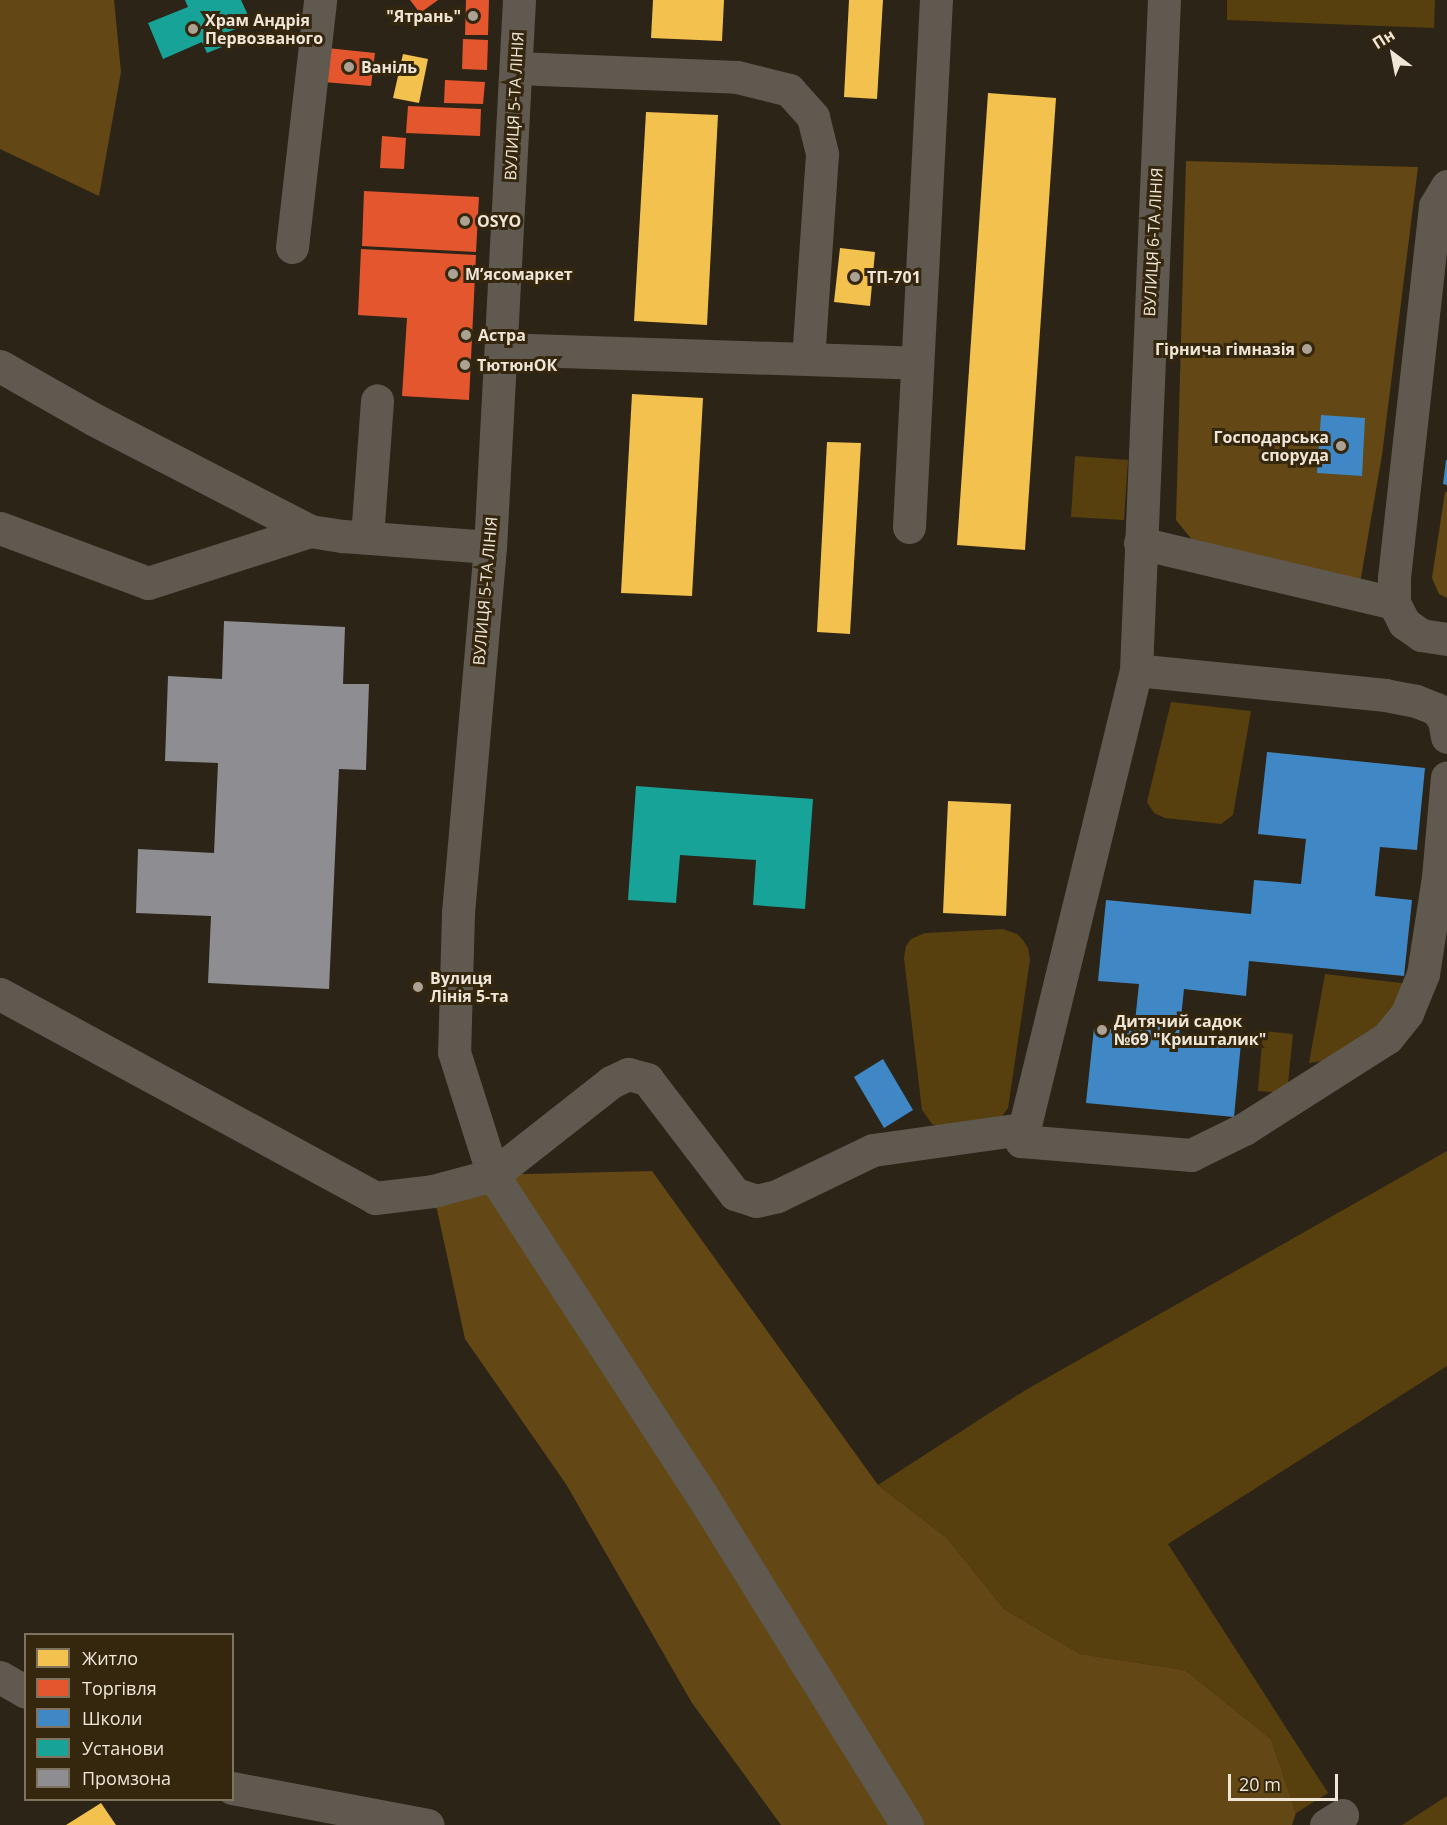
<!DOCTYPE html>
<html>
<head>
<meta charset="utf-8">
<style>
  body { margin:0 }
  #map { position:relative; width:1447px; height:1825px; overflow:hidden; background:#2c2417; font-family:"Open Sans",sans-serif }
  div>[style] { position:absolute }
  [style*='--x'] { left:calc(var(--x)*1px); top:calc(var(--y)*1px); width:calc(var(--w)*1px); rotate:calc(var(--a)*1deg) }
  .green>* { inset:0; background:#583f0e }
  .forest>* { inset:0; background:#634714 }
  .homes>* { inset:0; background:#f2c14e }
  .shops>* { inset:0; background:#e4572e }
  .schools>* { inset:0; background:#3f88c5 }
  .public>* { inset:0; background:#17a398 }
  .industry>* { inset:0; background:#8d8d92 }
  .minor>* { height:33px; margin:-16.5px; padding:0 16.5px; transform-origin:16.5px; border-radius:16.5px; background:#60594f }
  .dots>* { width:16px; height:16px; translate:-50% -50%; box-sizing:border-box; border:3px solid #35260e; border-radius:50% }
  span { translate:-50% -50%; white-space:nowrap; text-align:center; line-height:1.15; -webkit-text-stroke:6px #35260e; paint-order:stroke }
  .poi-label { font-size:16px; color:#efe6d8; font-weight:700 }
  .right { translate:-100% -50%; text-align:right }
  .left { translate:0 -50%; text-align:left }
  .street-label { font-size:16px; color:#efe6d8 }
  .legend { position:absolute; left:24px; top:1633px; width:210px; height:168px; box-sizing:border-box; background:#35260e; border:2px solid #7f735f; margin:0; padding:8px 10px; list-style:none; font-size:18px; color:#efe6d8 }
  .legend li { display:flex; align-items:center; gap:12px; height:30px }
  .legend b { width:30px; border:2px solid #7f735f }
  .north { position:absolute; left:1363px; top:24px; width:60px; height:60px; -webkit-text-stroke:4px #35260e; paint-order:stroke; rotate:328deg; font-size:16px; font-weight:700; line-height:24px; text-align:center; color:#efe6d8 }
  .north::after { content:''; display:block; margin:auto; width:21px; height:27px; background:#efe6d8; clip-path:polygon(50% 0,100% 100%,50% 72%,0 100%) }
  .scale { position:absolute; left:1228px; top:1774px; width:110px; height:27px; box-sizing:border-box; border:3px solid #efe6d8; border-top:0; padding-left:8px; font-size:18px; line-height:21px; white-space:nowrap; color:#efe6d8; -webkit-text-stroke:4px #35260e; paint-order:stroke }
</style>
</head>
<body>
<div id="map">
  <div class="green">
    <div style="clip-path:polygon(1227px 0,1435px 0,1434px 28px,1227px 20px)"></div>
    <div style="clip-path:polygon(1075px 456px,1128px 460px,1124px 520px,1071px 517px)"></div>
    <div style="clip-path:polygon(1171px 702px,1251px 711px,1233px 815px,1221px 824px,1165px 818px,1154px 813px,1147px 802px)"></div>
    <div style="clip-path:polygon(1003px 929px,1017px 934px,1023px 940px,1028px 948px,1030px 960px,1008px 1108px,1002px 1116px,941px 1127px,932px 1124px,922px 1110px,904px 958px,906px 946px,911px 939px,925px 933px)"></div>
    <div style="clip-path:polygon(1325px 974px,1410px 984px,1394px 1016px,1329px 1060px,1309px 1063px)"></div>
    <div style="clip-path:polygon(1263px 1031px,1293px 1034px,1287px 1093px,1258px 1091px)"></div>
    <div style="clip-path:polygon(1447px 1151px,1447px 1366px,1168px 1544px,1328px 1793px,1296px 1813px,1271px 1739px,1185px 1670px,1080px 1654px,1004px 1609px,947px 1538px,878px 1485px,1024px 1391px)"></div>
    <div style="clip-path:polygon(1447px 1796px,1447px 1825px,1402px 1825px)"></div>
  </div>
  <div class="forest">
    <div style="clip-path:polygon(0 0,114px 0,121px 72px,99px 196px,0 149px)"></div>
    <div style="clip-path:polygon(1186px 161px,1418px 167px,1382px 455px,1360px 583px,1198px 547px,1176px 520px)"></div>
    <div style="clip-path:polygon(1445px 492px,1447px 492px,1447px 598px,1439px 594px,1432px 578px)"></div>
    <div style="clip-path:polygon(652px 1171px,878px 1485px,947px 1538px,1004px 1609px,1080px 1654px,1185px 1670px,1271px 1739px,1296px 1813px,1292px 1825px,781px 1825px,692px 1703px,566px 1484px,465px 1339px,433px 1191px,493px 1175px)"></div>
  </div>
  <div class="homes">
    <div style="clip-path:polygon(653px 0,724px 0,722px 41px,651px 38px)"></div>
    <div style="clip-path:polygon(849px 0,883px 0,877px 99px,844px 97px)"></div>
    <div style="clip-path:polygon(403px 54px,428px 59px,419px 103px,393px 98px)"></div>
    <div style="clip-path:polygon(988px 93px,1056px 98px,1025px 550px,957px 545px)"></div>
    <div style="clip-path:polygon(646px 112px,718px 115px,707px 325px,634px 321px)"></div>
    <div style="clip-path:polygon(840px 248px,875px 252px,870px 306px,834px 302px)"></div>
    <div style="clip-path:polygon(632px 394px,703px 398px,692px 596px,621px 593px)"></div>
    <div style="clip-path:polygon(827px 442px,861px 443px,850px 634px,817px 632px)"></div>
    <div style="clip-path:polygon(948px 801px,1011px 804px,1006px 916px,943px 913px)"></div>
    <div style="clip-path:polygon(101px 1803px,116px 1825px,66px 1825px)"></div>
  </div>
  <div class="shops">
    <div style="clip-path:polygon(410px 0,438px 0,420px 13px)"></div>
    <div style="clip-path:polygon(466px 0,489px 0,488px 35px,465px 35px)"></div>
    <div style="clip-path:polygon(463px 39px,488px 40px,487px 70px,462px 69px)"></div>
    <div style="clip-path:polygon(327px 48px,375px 53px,371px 86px,324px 82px)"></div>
    <div style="clip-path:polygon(445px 80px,485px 82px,483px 104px,444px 103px)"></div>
    <div style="clip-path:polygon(408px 106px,481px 109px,480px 136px,406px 133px)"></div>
    <div style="clip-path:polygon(382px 136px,406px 138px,404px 169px,380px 168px)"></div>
    <div style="clip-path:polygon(364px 191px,479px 197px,476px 252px,362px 246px)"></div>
    <div style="clip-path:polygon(361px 249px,476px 255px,469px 400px,402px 396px,407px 318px,358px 315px)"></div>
  </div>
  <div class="schools">
    <div style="clip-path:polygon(1321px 415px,1365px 418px,1362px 476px,1317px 473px)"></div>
    <div style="clip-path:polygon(1446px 460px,1447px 460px,1447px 485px,1443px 484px)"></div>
    <div style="clip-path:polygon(1267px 752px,1425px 768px,1417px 850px,1380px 847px,1377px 876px,1375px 896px,1412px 900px,1404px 976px,1249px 961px,1246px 996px,1184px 989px,1179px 1037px,1241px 1043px,1234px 1117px,1086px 1103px,1094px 1028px,1134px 1031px,1139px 984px,1098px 981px,1106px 900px,1251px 914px,1254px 880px,1301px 884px,1306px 839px,1258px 834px)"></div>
    <div style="clip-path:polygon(883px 1059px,913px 1110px,884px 1128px,854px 1077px)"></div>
  </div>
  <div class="public">
    <div style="clip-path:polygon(185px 0,241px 0,247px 13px,241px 27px,228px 32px,232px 43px,207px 53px,202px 42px,163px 59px,148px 23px,188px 7px)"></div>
    <div style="clip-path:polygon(636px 786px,813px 799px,805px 909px,753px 905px,756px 860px,680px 855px,676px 903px,628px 900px)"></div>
  </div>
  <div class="industry">
    <div style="clip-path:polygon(224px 621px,345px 627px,343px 684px,369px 684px,366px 770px,339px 769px,329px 989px,208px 983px,211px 916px,136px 913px,138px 849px,214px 853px,218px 763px,165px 761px,168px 676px,222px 679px)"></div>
  </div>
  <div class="minor">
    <div style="--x:519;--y:0;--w:548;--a:93.03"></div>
    <div style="--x:490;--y:547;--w:367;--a:95"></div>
    <div style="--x:458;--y:913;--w:139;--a:91.6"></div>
    <div style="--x:454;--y:1052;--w:129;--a:72.4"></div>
    <div style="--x:493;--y:1175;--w:381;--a:56.9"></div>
    <div style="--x:701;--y:1494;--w:390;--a:58.1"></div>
    <div style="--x:516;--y:68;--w:221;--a:2.3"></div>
    <div style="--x:737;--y:77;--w:54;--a:14"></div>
    <div style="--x:789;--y:90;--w:36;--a:48"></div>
    <div style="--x:813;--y:117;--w:38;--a:76"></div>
    <div style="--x:822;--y:154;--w:204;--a:93.9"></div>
    <div style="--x:1447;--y:186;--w:23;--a:121"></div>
    <div style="--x:1435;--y:206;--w:373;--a:96.3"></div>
    <div style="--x:1394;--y:577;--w:26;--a:90"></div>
    <div style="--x:1394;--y:603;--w:22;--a:63"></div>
    <div style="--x:1404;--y:623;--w:21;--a:35"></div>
    <div style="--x:1421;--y:635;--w:26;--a:9"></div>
    <div style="--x:292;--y:247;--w:249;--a:-83.5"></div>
    <div style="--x:502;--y:349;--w:415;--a:1.9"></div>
    <div style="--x:0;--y:366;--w:109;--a:29.6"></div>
    <div style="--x:95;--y:420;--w:242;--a:27.3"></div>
    <div style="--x:310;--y:531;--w:33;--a:9"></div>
    <div style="--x:343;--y:536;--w:147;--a:4.3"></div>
    <div style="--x:909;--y:527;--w:528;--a:-87.07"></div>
    <div style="--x:0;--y:528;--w:158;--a:20.4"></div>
    <div style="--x:148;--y:583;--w:170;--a:-17.8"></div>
    <div style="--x:367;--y:537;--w:137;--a:-85.8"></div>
    <div style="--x:1140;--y:543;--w:261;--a:13.3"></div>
    <div style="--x:1136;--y:670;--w:671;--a:-87.61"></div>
    <div style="--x:1447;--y:737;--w:17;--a:-100"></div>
    <div style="--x:1444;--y:720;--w:14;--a:-126"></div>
    <div style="--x:1436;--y:709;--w:22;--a:-158"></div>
    <div style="--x:1416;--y:701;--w:31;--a:-169"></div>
    <div style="--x:1386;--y:695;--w:251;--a:-174.3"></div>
    <div style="--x:1136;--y:670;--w:485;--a:103.7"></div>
    <div style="--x:1021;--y:1141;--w:171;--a:4.7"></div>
    <div style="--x:1191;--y:1155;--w:59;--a:-26.1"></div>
    <div style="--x:1244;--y:1129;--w:169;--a:-32.5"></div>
    <div style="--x:1387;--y:1038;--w:32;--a:-51"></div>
    <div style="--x:1407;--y:1013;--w:42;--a:-67.7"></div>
    <div style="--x:1423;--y:974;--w:98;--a:-81.2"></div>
    <div style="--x:1438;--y:877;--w:100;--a:-84.9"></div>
    <div style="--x:0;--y:994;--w:427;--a:28.5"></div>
    <div style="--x:375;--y:1198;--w:58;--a:-6.9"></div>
    <div style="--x:433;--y:1191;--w:62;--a:-14.9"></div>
    <div style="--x:493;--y:1175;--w:150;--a:-38.2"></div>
    <div style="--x:611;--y:1082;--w:19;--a:-25"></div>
    <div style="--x:628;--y:1074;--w:20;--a:15"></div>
    <div style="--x:647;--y:1079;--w:145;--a:52.6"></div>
    <div style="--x:735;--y:1194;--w:22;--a:18"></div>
    <div style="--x:756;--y:1201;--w:22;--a:-13"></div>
    <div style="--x:777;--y:1196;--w:106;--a:-25.6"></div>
    <div style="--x:873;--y:1150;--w:151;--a:-8"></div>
    <div style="--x:0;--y:1677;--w:30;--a:30"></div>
    <div style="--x:232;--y:1788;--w:199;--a:10.7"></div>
    <div style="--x:1326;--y:1825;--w:19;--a:-32"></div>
  </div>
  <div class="dots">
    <div style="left:473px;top:16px;background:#aba294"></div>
    <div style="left:193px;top:29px;background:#aba294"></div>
    <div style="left:349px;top:67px;background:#aba294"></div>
    <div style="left:465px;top:221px;background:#aba294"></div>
    <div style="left:453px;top:274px;background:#aba294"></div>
    <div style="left:855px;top:277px;background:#aba294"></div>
    <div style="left:466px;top:335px;background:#aba294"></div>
    <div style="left:1307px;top:349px;background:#aba294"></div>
    <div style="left:465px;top:365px;background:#aba294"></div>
    <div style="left:1341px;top:446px;background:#aba294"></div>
    <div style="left:418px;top:987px;background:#aba294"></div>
    <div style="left:1102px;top:1030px;background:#aba294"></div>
  </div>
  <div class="poi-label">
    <span class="right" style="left:461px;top:16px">"Ятрань"</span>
    <span class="left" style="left:205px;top:29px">Храм Андрія<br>Первозваного</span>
    <span class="left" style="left:361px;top:67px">Ваніль</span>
    <span class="left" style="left:477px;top:221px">OSYO</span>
    <span class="left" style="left:465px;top:274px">Мʼясомаркет</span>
    <span class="left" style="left:867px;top:277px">ТП-701</span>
    <span class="left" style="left:478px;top:335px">Астра</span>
    <span class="right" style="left:1295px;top:349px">Гірнича гімназія</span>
    <span class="left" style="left:477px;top:365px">ТютюнОК</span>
    <span class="right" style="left:1329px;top:446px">Господарська<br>споруда</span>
    <span class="left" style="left:430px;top:987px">Вулиця<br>Лінія 5-та</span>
    <span class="left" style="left:1114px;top:1030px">Дитячий садок<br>№69 "Кришталик"</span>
  </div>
  <div class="street-label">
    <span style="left:514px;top:106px;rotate:-87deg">ВУЛИЦЯ 5-ТА ЛІНІЯ</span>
    <span style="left:1153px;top:242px;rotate:-87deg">ВУЛИЦЯ 6-ТА ЛІНІЯ</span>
    <span style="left:485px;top:591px;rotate:-85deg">ВУЛИЦЯ 5-ТА ЛІНІЯ</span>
  </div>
  <ul class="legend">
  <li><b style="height:16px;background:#f2c14e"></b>Житло</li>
  <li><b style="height:16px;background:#e4572e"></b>Торгівля</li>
  <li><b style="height:16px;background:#3f88c5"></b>Школи</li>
  <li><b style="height:16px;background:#17a398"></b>Установи</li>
  <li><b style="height:16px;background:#8d8d92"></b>Промзона</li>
  </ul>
  <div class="north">Пн</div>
  <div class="scale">20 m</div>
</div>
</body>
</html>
